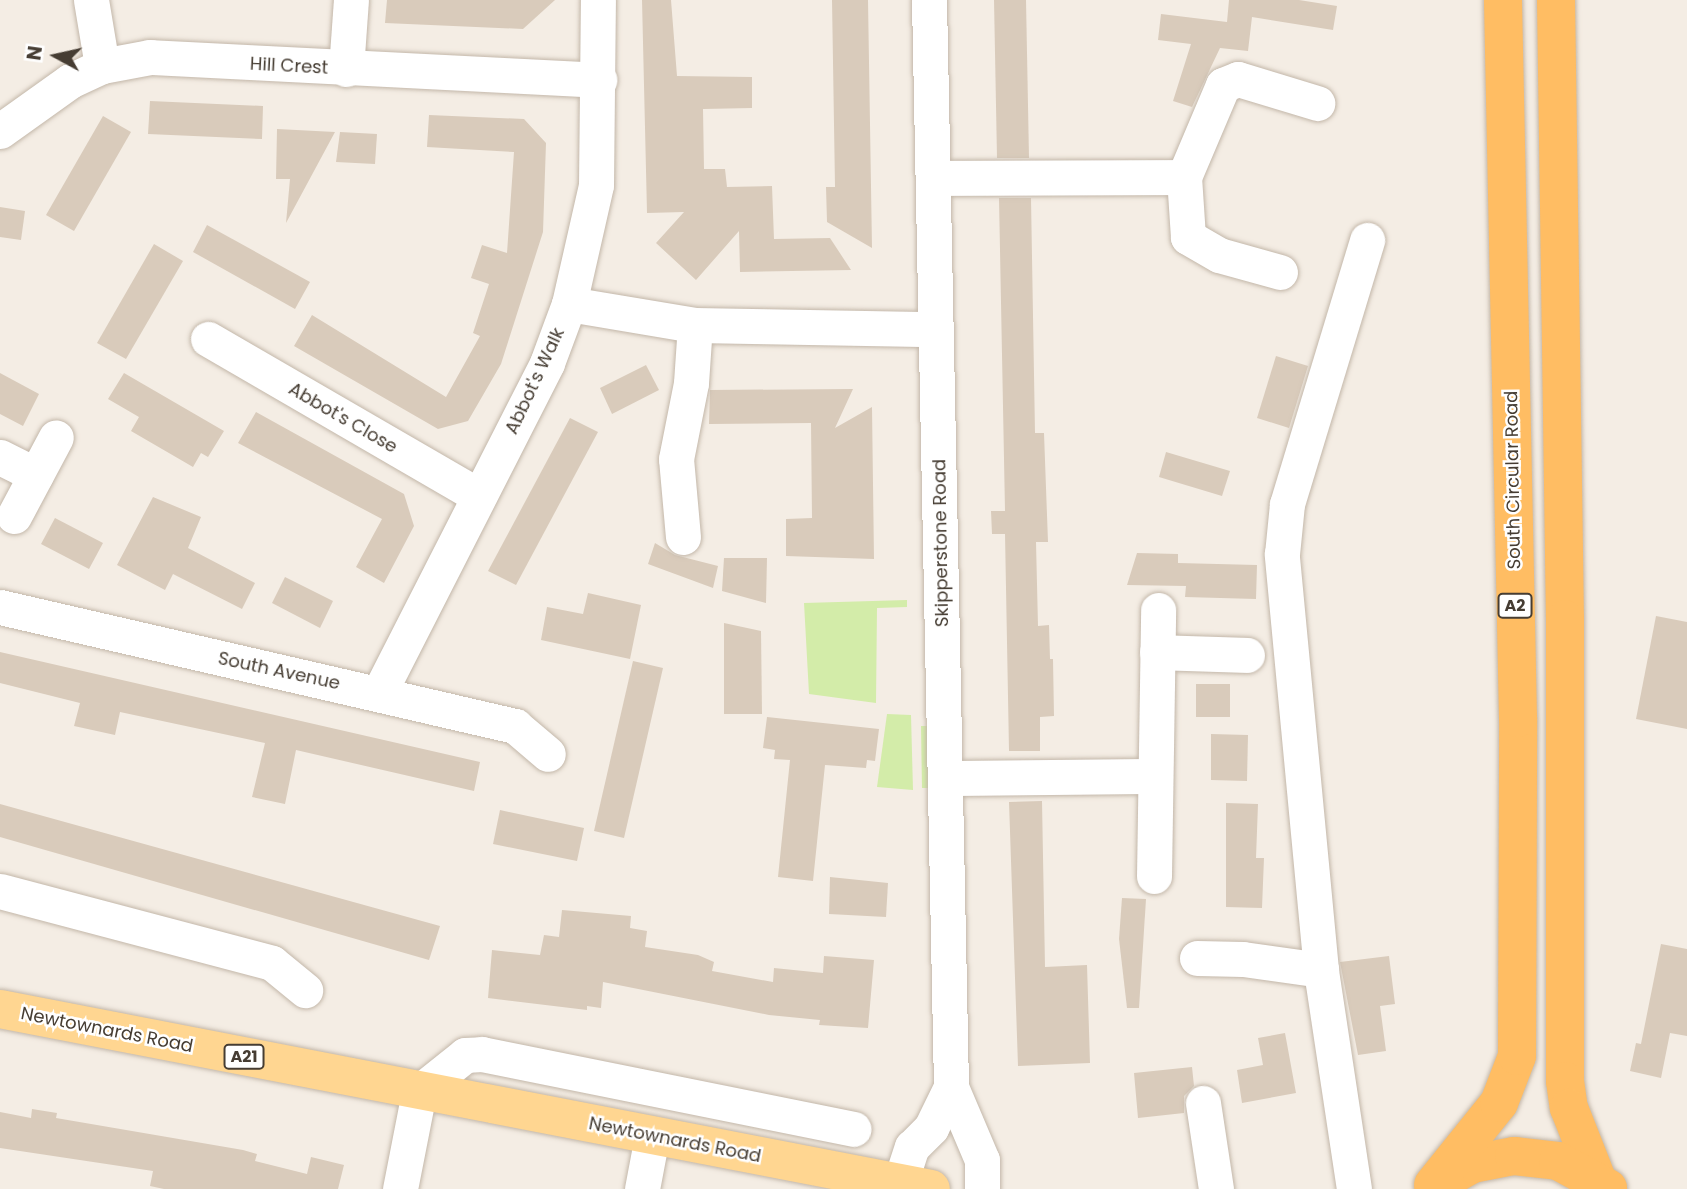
<!DOCTYPE html>
<html>
<head>
<meta charset="utf-8">
<style>
  body { margin:0 }
  #map { position:relative; width:1687px; height:1189px; overflow:hidden; background:#f4ede4; font-family:Poppins,sans-serif }
  div>[style] { position:absolute }
  [style*='--x'] { left:calc(var(--x)*1px); top:calc(var(--y)*1px); width:calc(var(--w)*1px); rotate:calc(var(--a)*1deg) }
  .green>* { inset:0; background:#d3eca9 }
  .building>* { inset:0; background:#d9cbbb }
  .roads { filter:drop-shadow(0 0 2px #c3b7a9) drop-shadow(0 0 2px #c3b7a9) }
  .minor>* { height:35px; margin:-17.5px; padding:0 17.5px; transform-origin:17.5px; border-radius:17.5px; background:#fff }
  .major>* { height:38px; margin:-19px; padding:0 19px; transform-origin:19px; border-radius:19px; background:#ffd691 }
  .highway>* { height:38px; margin:-19px; padding:0 19px; transform-origin:19px; border-radius:19px; background:#ffbd63 }
  span { translate:-50% -50%; white-space:nowrap; text-align:center; line-height:1.15; -webkit-text-stroke:5px #fff; paint-order:stroke }
  .shield-label span { padding:2px 5px; background:#fff; border:2px solid; border-radius:5px; -webkit-text-stroke-width:0 }
  .shield-label { font-size:16px; color:#463d33; font-weight:700 }
  .street-label { font-size:18px; color:#463d33 }
  .north { position:absolute; left:21px; top:21px; width:70px; height:70px; -webkit-text-stroke:5px #fff; paint-order:stroke; rotate:278deg; font-size:19px; font-weight:700; line-height:28px; text-align:center; color:#463d33 }
  .north::after { content:''; display:block; margin:auto; width:24px; height:32px; background:#463d33; clip-path:polygon(50% 0,100% 100%,50% 72%,0 100%) }
</style>
</head>
<body>
<div id="map">
  <div class="green">
    <div style="clip-path:polygon(907px 600px,907px 607px,877px 608px,876px 703px,809px 694px,804px 603px)"></div>
    <div style="clip-path:polygon(887px 714px,911px 715px,913px 790px,877px 787px)"></div>
    <div style="clip-path:polygon(921px 726px,928px 726px,930px 788px,922px 788px)"></div>
  </div>
  <div class="building">
    <div style="clip-path:polygon(387px 0,555px 0,523px 29px,385px 23px)"></div>
    <div style="clip-path:polygon(642px 0,671px 0,677px 76px,752px 77px,752px 108px,703px 109px,704px 169px,725px 169px,727px 187px,772px 186px,774px 239px,830px 238px,851px 270px,740px 272px,739px 231px,696px 280px,656px 243px,684px 212px,647px 213px)"></div>
    <div style="clip-path:polygon(832px 0,868px 0,872px 248px,827px 222px,826px 187px,835px 187px)"></div>
    <div style="clip-path:polygon(994px 0,1026px 0,1029px 158px,997px 158px)"></div>
    <div style="clip-path:polygon(1229px 0,1299px 0,1337px 6px,1333px 30px,1252px 17px,1248px 51px,1220px 48px,1192px 107px,1173px 101px,1191px 44px,1158px 40px,1161px 14px,1227px 22px)"></div>
    <div style="clip-path:polygon(150px 101px,263px 106px,262px 139px,148px 134px)"></div>
    <div style="clip-path:polygon(429px 115px,524px 119px,546px 143px,543px 232px,501px 364px,468px 421px,438px 429px,294px 346px,312px 315px,446px 397px,480px 336px,473px 333px,489px 284px,471px 278px,482px 245px,507px 253px,514px 152px,427px 147px)"></div>
    <div style="clip-path:polygon(103px 116px,131px 132px,74px 231px,46px 215px)"></div>
    <div style="clip-path:polygon(277px 129px,335px 132px,286px 223px,290px 179px,276px 179px)"></div>
    <div style="clip-path:polygon(340px 132px,377px 134px,375px 164px,336px 162px)"></div>
    <div style="clip-path:polygon(999px 198px,1031px 198px,1035px 433px,1044px 433px,1048px 542px,1036px 542px,1038px 626px,1049px 625px,1050px 659px,1053px 659px,1054px 716px,1040px 717px,1040px 751px,1009px 751px,1005px 534px,992px 534px,991px 511px,1005px 511px)"></div>
    <div style="clip-path:polygon(0 207px,25px 211px,21px 240px,0 237px)"></div>
    <div style="clip-path:polygon(207px 225px,310px 282px,295px 309px,193px 252px)"></div>
    <div style="clip-path:polygon(154px 244px,183px 261px,126px 359px,97px 343px)"></div>
    <div style="clip-path:polygon(1276px 356px,1308px 366px,1289px 428px,1257px 418px)"></div>
    <div style="clip-path:polygon(646px 365px,659px 390px,612px 414px,600px 388px)"></div>
    <div style="clip-path:polygon(0 373px,39px 394px,23px 426px,0 414px)"></div>
    <div style="clip-path:polygon(124px 373px,224px 431px,208px 457px,201px 453px,193px 467px,131px 431px,139px 417px,108px 399px)"></div>
    <div style="clip-path:polygon(853px 389px,835px 428px,872px 407px,874px 559px,786px 556px,786px 519px,812px 518px,811px 423px,709px 424px,710px 390px)"></div>
    <div style="clip-path:polygon(256px 412px,404px 494px,414px 526px,384px 583px,356px 567px,382px 519px,238px 443px)"></div>
    <div style="clip-path:polygon(570px 418px,598px 432px,516px 585px,488px 571px)"></div>
    <div style="clip-path:polygon(1166px 452px,1230px 471px,1222px 496px,1159px 477px)"></div>
    <div style="clip-path:polygon(153px 497px,201px 517px,188px 548px,255px 583px,242px 609px,173px 574px,165px 590px,117px 565px)"></div>
    <div style="clip-path:polygon(55px 518px,103px 543px,89px 569px,41px 544px)"></div>
    <div style="clip-path:polygon(655px 543px,675px 555px,718px 566px,713px 588px,648px 564px)"></div>
    <div style="clip-path:polygon(1137px 553px,1178px 554px,1178px 563px,1257px 565px,1256px 599px,1185px 597px,1186px 586px,1127px 585px)"></div>
    <div style="clip-path:polygon(724px 558px,767px 558px,766px 603px,722px 591px)"></div>
    <div style="clip-path:polygon(285px 577px,333px 601px,320px 628px,272px 603px)"></div>
    <div style="clip-path:polygon(588px 593px,641px 605px,630px 659px,541px 640px,547px 607px,583px 614px)"></div>
    <div style="clip-path:polygon(1656px 616px,1687px 622px,1687px 729px,1636px 719px)"></div>
    <div style="clip-path:polygon(724px 623px,761px 631px,762px 714px,724px 714px)"></div>
    <div style="clip-path:polygon(0 652px,480px 762px,474px 791px,296px 750px,285px 804px,252px 797px,265px 743px,120px 712px,115px 735px,74px 726px,80px 703px,0 683px)"></div>
    <div style="clip-path:polygon(633px 661px,663px 668px,624px 838px,594px 831px)"></div>
    <div style="clip-path:polygon(1196px 684px,1230px 684px,1230px 717px,1196px 717px)"></div>
    <div style="clip-path:polygon(767px 717px,879px 729px,875px 761px,867px 760px,866px 768px,825px 765px,813px 881px,778px 877px,790px 760px,774px 759px,775px 750px,763px 748px)"></div>
    <div style="clip-path:polygon(1211px 734px,1248px 735px,1247px 781px,1211px 780px)"></div>
    <div style="clip-path:polygon(1042px 801px,1045px 967px,1087px 965px,1090px 1063px,1018px 1066px,1009px 802px)"></div>
    <div style="clip-path:polygon(1226px 803px,1258px 804px,1256px 858px,1264px 858px,1262px 908px,1226px 907px)"></div>
    <div style="clip-path:polygon(0 804px,440px 926px,429px 960px,0 837px)"></div>
    <div style="clip-path:polygon(500px 810px,584px 828px,577px 861px,493px 844px)"></div>
    <div style="clip-path:polygon(830px 877px,888px 883px,886px 917px,829px 914px)"></div>
    <div style="clip-path:polygon(1122px 898px,1146px 899px,1139px 1008px,1127px 1008px,1119px 939px)"></div>
    <div style="clip-path:polygon(562px 910px,631px 916px,630px 928px,647px 931px,645px 947px,698px 955px,714px 962px,712px 971px,773px 982px,774px 968px,823px 973px,824px 956px,874px 960px,868px 1028px,819px 1025px,820px 1020px,769px 1015px,603px 982px,601px 1008px,587px 1006px,587px 1010px,488px 998px,492px 950px,540px 955px,544px 935px,559px 937px)"></div>
    <div style="clip-path:polygon(1661px 944px,1687px 949px,1687px 1036px,1670px 1033px,1661px 1078px,1630px 1071px,1636px 1043px,1641px 1044px)"></div>
    <div style="clip-path:polygon(1389px 956px,1395px 1004px,1380px 1006px,1386px 1051px,1358px 1055px,1340px 962px)"></div>
    <div style="clip-path:polygon(1285px 1033px,1296px 1093px,1242px 1103px,1237px 1070px,1263px 1065px,1258px 1038px)"></div>
    <div style="clip-path:polygon(1192px 1067px,1194px 1086px,1184px 1096px,1184px 1113px,1138px 1118px,1134px 1073px)"></div>
    <div style="clip-path:polygon(32px 1109px,57px 1113px,56px 1118px,243px 1150px,257px 1154px,255px 1161px,307px 1174px,311px 1157px,344px 1165px,338px 1189px,164px 1189px,150px 1186px,153px 1171px,0 1148px,0 1112px,31px 1118px)"></div>
  </div>
  <div class="roads">
    <div class="minor">
      <div style="--x:91;--y:0;--w:67;--a:80.5"></div>
      <div style="--x:929;--y:0;--w:1087;--a:88.84"></div>
      <div style="--x:951;--y:1087;--w:79;--a:67"></div>
      <div style="--x:982;--y:1160;--w:29;--a:90"></div>
      <div style="--x:346;--y:69;--w:69;--a:-85.9"></div>
      <div style="--x:0;--y:131;--w:86;--a:-35.5"></div>
      <div style="--x:70;--y:81;--w:35;--a:-25"></div>
      <div style="--x:102;--y:66;--w:49;--a:-10.6"></div>
      <div style="--x:150;--y:57;--w:450;--a:2.9"></div>
      <div style="--x:933;--y:178;--w:251;--a:-0.2"></div>
      <div style="--x:1280;--y:272;--w:63;--a:-164.4"></div>
      <div style="--x:1219;--y:255;--w:36;--a:-150"></div>
      <div style="--x:1188;--y:237;--w:60;--a:-93.8"></div>
      <div style="--x:1184;--y:177;--w:100;--a:-67"></div>
      <div style="--x:1223;--y:85;--w:16;--a:-22"></div>
      <div style="--x:1238;--y:79;--w:83;--a:16.9"></div>
      <div style="--x:569;--y:304;--w:128;--a:9.5"></div>
      <div style="--x:695;--y:325;--w:241;--a:1"></div>
      <div style="--x:208;--y:339;--w:313;--a:30.1"></div>
      <div style="--x:0;--y:457;--w:40;--a:26.6"></div>
      <div style="--x:14;--y:516;--w:89;--a:-62"></div>
      <div style="--x:683;--y:537;--w:78;--a:-95.1"></div>
      <div style="--x:676;--y:459;--w:77;--a:-78.8"></div>
      <div style="--x:691;--y:383;--w:58;--a:-86.1"></div>
      <div style="--x:0;--y:607;--w:529;--a:13.01"></div>
      <div style="--x:515;--y:726;--w:43;--a:40.3"></div>
      <div style="--x:1157;--y:652;--w:90;--a:1.9"></div>
      <div style="--x:379;--y:693;--w:370;--a:-63"></div>
      <div style="--x:547;--y:363;--w:63;--a:-69.6"></div>
      <div style="--x:569;--y:304;--w:122;--a:-77.2"></div>
      <div style="--x:596;--y:185;--w:185;--a:-89.4"></div>
      <div style="--x:947;--y:778;--w:208;--a:-0.6"></div>
      <div style="--x:1154;--y:876;--w:266;--a:-89.1"></div>
      <div style="--x:0;--y:891;--w:281;--a:14.8"></div>
      <div style="--x:272;--y:963;--w:43;--a:39.3"></div>
      <div style="--x:1197;--y:958;--w:46;--a:1.2"></div>
      <div style="--x:1243;--y:959;--w:79;--a:8"></div>
      <div style="--x:1203;--y:1103;--w:87;--a:81.4"></div>
      <div style="--x:900;--y:1183;--w:38;--a:-72"></div>
      <div style="--x:912;--y:1147;--w:27;--a:-45"></div>
      <div style="--x:931;--y:1128;--w:46;--a:-64"></div>
      <div style="--x:400;--y:1189;--w:99;--a:-78.9"></div>
      <div style="--x:419;--y:1092;--w:59;--a:-38.8"></div>
      <div style="--x:465;--y:1055;--w:17;--a:-3"></div>
      <div style="--x:482;--y:1054;--w:379;--a:11.4"></div>
      <div style="--x:642;--y:1189;--w:54;--a:-79.3"></div>
      <div style="--x:1354;--y:1189;--w:221;--a:-98.6"></div>
      <div style="--x:1321;--y:970;--w:418;--a:-95.4"></div>
      <div style="--x:1282;--y:554;--w:50;--a:-84.3"></div>
      <div style="--x:1287;--y:504;--w:276;--a:-73.1"></div>
    </div>
    <div class="major">
      <div style="--x:0;--y:1009;--w:948;--a:10.94"></div>
    </div>
    <div class="highway">
      <div style="--x:1556;--y:0;--w:619;--a:89.17"></div>
      <div style="--x:1565;--y:619;--w:462;--a:90"></div>
      <div style="--x:1565;--y:1081;--w:27;--a:82"></div>
      <div style="--x:1569;--y:1108;--w:76;--a:68.5"></div>
      <div style="--x:1440;--y:1182;--w:37;--a:-29"></div>
      <div style="--x:1472;--y:1164;--w:43;--a:-10.8"></div>
      <div style="--x:1514;--y:1156;--w:44;--a:6.5"></div>
      <div style="--x:1558;--y:1161;--w:57;--a:28.4"></div>
      <div style="--x:1433;--y:1185;--w:105;--a:-51.2"></div>
      <div style="--x:1499;--y:1103;--w:50;--a:-69"></div>
      <div style="--x:1517;--y:1056;--w:338;--a:-89.8"></div>
      <div style="--x:1518;--y:718;--w:718;--a:-91.2"></div>
    </div>
  </div>
  <div class="shield-label">
    <span style="left:1515px;top:606px">A2</span>
    <span style="left:244px;top:1057px">A21</span>
  </div>
  <div class="street-label">
    <span style="left:289px;top:66px;rotate:3deg">Hill Crest</span>
    <span style="left:535px;top:381px;rotate:-65deg">Abbot's Walk</span>
    <span style="left:343px;top:418px;rotate:30deg">Abbot's Close</span>
    <span style="left:1513px;top:480px;rotate:-91deg">South Circular Road</span>
    <span style="left:941px;top:543px;rotate:-91deg">Skipperstone Road</span>
    <span style="left:279px;top:671px;rotate:12deg">South Avenue</span>
    <span style="left:107px;top:1030px;rotate:11deg">Newtownards Road</span>
    <span style="left:675px;top:1140px;rotate:11deg">Newtownards Road</span>
  </div>
  <div class="north">N</div>
</div>
</body>
</html>
